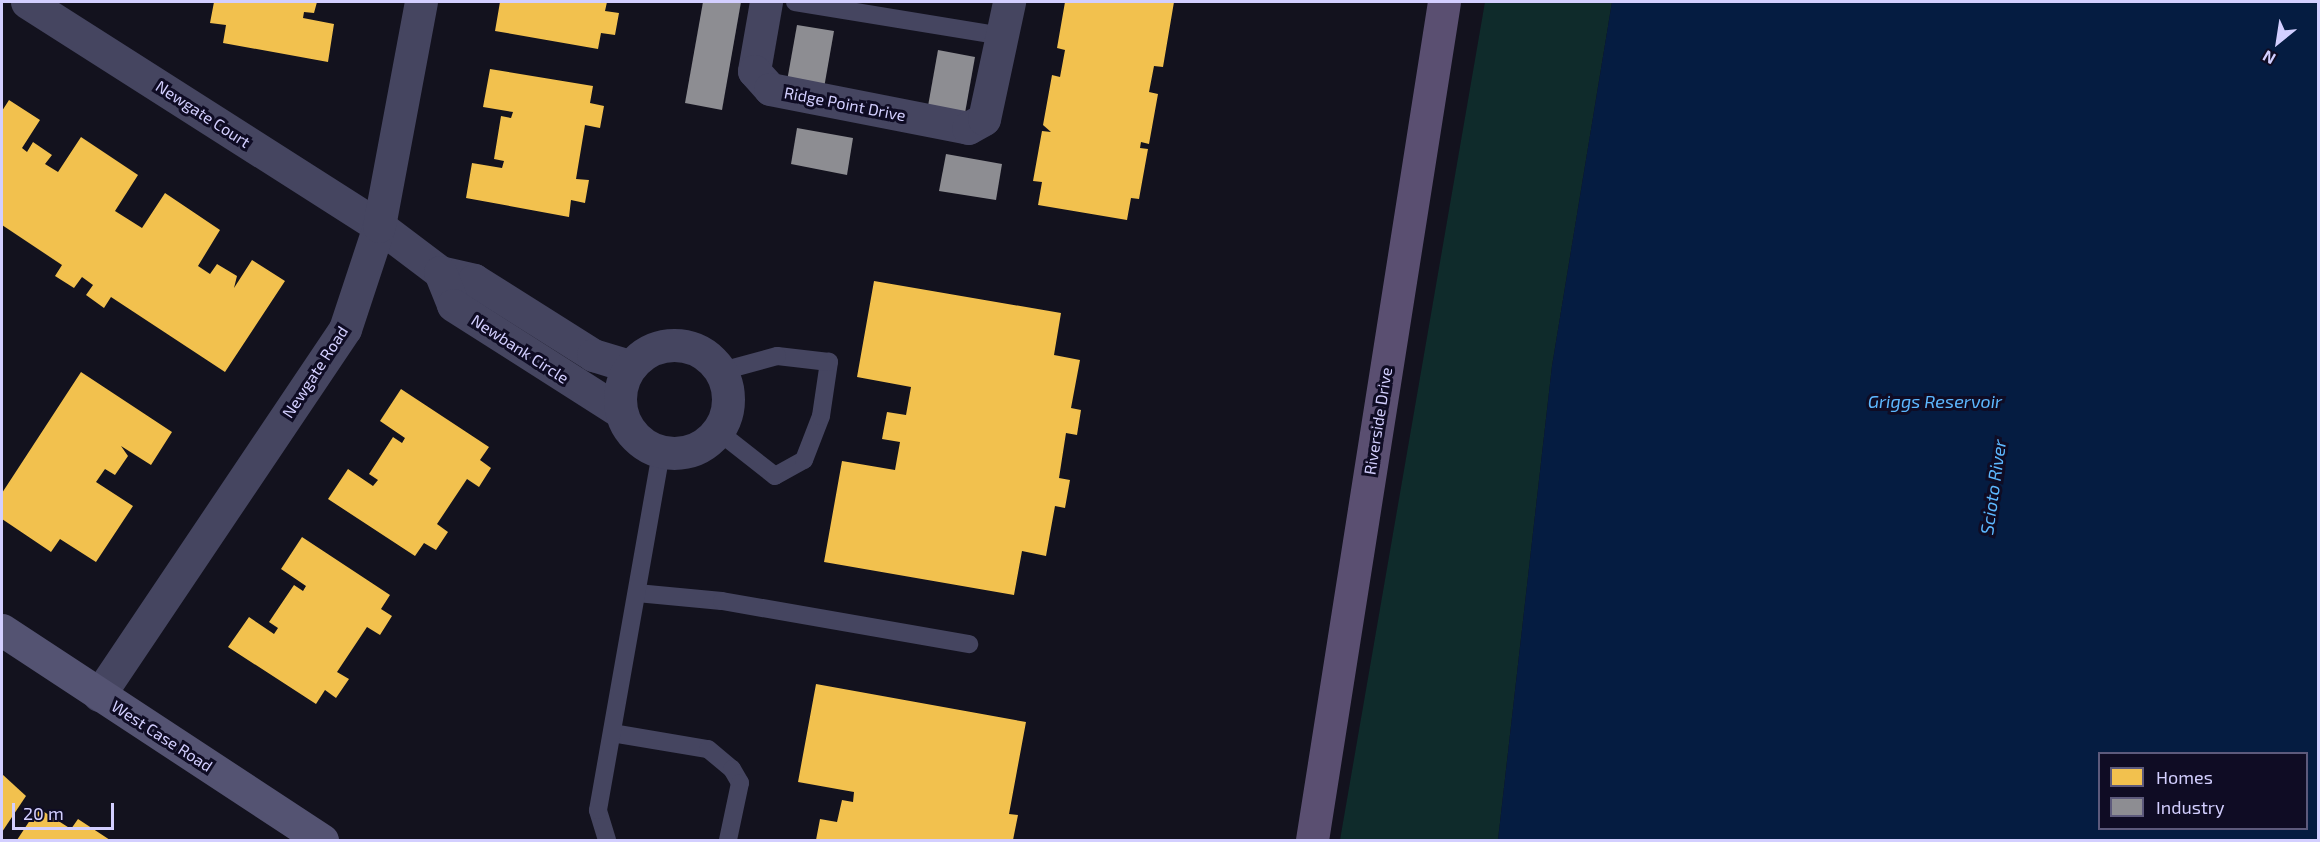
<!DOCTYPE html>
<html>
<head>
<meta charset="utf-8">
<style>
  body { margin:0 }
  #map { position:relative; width:2320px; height:842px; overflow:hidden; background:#13121e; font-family:"Exo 2",sans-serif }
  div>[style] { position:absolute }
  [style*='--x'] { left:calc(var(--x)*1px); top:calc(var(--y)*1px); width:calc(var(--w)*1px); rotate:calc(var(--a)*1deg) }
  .green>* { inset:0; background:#0f2b2b }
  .water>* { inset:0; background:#051c41 }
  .homes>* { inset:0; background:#f2c14e }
  .industry>* { inset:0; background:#8d8d92 }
  .service>* { height:18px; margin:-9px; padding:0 9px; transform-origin:9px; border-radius:9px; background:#454560 }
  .minor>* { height:33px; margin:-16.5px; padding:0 16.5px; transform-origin:16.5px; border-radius:16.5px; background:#454560 }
  .minor>.ring { margin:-16.5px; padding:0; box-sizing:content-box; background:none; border:33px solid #454560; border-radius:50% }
  .secondary>* { height:33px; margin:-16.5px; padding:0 16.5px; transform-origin:16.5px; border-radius:16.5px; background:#545372 }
  .primary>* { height:33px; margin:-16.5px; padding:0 16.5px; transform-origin:16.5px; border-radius:16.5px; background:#5a4f71 }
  span { translate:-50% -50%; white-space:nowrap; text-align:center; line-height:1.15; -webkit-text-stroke:6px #0f0c24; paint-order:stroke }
  .street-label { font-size:16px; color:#d3cfff }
  .water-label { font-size:18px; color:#5db8ff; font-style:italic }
  .frame { position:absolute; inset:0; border:3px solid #d3cfff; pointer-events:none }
  .legend { position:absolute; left:2098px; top:752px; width:210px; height:78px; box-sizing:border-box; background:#0f0c24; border:2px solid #5d5a7c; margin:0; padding:8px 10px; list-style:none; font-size:18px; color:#d3cfff }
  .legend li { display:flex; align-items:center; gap:12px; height:30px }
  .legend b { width:30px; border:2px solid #5d5a7c }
  .north { position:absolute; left:2248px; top:12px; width:60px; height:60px; -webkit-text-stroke:4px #0f0c24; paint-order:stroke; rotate:210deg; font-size:16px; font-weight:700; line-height:24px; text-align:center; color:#d3cfff }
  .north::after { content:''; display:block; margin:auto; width:21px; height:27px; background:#d3cfff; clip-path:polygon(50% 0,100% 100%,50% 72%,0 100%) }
  .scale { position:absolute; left:12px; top:803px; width:102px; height:27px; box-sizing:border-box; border:3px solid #d3cfff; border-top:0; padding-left:8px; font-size:18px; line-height:21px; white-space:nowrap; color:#d3cfff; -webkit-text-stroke:4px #0f0c24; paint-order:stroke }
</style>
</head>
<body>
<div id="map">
  <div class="green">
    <div style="clip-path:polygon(1485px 2px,1612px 2px,1552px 366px,1498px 840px,1340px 840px)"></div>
  </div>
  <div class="water">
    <div style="clip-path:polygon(evenodd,1612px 2px,2318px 2px,2318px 840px,1498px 840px,1552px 366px,1612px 2px,2100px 754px,2306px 754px,2306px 828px,2100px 828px,2100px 754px)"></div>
  </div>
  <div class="homes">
    <div style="clip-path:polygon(214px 2px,317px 2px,314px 13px,304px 12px,303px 18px,334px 24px,328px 62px,223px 43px,226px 25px,210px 23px)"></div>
    <div style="clip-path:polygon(500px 2px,607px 2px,605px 11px,619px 13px,615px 35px,601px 33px,598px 49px,495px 31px)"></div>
    <div style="clip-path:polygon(1065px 2px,1174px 2px,1163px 67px,1154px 66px,1149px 92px,1158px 94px,1149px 144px,1141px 142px,1140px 148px,1148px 149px,1139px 199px,1131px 198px,1127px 220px,1038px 205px,1042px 182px,1033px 181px,1042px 131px,1051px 132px,1043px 125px,1052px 75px,1060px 77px,1065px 50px,1057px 48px)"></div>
    <div style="clip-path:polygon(490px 69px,593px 86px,590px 103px,604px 106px,600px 128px,585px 125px,576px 179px,589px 180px,585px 203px,571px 200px,569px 217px,466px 198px,472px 163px,502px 168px,504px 161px,494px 159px,501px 116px,511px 118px,513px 112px,483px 107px)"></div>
    <div style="clip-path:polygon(9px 100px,40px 120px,22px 148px,27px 152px,33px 142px,52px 155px,45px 164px,58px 172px,81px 137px,138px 175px,115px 211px,142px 228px,165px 193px,220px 230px,198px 266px,210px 274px,217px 264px,237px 276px,234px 288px,252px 260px,285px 281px,225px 372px,111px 297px,104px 308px,86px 295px,93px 285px,82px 277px,74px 288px,55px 276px,62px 265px,2px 225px,2px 111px)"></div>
    <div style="clip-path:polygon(874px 281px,1061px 313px,1054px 355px,1080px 360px,1071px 408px,1081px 410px,1077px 435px,1066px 433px,1059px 478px,1070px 480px,1065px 508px,1055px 506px,1046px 556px,1022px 551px,1014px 595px,824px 562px,842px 461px,895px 470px,900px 442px,882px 439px,887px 412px,906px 415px,911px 387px,857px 377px)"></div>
    <div style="clip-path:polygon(81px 372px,172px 432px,151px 465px,121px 446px,128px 456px,115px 475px,105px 469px,96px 482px,133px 506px,96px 562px,60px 539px,51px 552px,2px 519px,2px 493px)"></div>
    <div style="clip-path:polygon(401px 389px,489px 447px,480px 460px,491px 468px,479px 487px,467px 479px,437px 524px,448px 532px,436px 550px,424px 543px,415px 556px,328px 499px,348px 469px,373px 486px,378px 480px,369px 474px,393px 437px,402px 443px,405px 438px,380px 421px)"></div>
    <div style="clip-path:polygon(302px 537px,390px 595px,381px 609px,392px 616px,380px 635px,367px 627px,337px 672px,349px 679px,336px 698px,325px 690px,316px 704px,228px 647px,249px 617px,274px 634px,278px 628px,269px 622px,294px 585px,303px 591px,306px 586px,281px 569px)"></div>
    <div style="clip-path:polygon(816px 684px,1026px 722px,1009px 814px,1018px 815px,1013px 840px,816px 840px,820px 819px,837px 822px,842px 800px,853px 802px,854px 792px,798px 782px)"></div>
    <div style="clip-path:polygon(2px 774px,26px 796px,2px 832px)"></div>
    <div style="clip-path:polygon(38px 808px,71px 829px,78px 819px,110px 840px,17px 840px)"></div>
  </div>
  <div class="industry">
    <div style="clip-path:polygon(703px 2px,741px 2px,722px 110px,685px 103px)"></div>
    <div style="clip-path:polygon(797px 25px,834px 31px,824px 88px,787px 81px)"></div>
    <div style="clip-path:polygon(938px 50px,975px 57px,965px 113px,928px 106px)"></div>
    <div style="clip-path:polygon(797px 128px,853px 138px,847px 175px,791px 164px)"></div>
    <div style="clip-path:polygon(946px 154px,1002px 164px,996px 200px,939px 191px)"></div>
  </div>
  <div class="service">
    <div style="--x:795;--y:2;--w:211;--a:9.3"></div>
    <div style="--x:719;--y:432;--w:71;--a:38.2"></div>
    <div style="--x:775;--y:476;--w:33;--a:-29"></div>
    <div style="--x:804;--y:460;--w:47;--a:-68.9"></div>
    <div style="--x:821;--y:416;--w:55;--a:-81.6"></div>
    <div style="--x:829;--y:362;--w:52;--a:-173.4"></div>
    <div style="--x:777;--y:356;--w:57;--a:164.7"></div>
    <div style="--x:637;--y:593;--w:85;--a:5.4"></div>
    <div style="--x:722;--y:601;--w:251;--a:9.9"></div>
    <div style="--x:612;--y:733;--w:97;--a:9.5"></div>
    <div style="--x:708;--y:749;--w:31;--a:40"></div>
    <div style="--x:732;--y:769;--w:16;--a:60"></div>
    <div style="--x:740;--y:783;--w:58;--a:101.9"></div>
    <div style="--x:607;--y:840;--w:31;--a:-107"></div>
    <div style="--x:598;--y:810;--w:363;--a:-80"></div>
  </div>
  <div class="minor">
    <div style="--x:27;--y:2;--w:417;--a:32.5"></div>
    <div style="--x:379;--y:226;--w:76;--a:37"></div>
    <div style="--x:440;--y:272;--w:35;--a:13"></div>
    <div style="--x:474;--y:280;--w:141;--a:32.2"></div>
    <div style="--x:593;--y:355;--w:39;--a:17"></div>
    <div style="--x:766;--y:2;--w:70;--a:99.9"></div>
    <div style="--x:754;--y:71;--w:24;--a:48"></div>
    <div style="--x:770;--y:89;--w:202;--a:11.1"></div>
    <div style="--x:968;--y:128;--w:18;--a:-29"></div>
    <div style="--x:984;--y:119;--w:120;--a:-77.9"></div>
    <div style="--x:440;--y:272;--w:35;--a:68"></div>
    <div style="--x:453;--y:305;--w:196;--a:32.5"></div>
    <div class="ring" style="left:620px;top:345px;width:75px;height:75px"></div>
    <div style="--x:99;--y:695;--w:441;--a:-56.1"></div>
    <div style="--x:345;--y:329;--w:108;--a:-71.7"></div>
    <div style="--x:379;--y:226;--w:228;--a:-79.4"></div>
  </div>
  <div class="secondary">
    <div style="--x:2;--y:630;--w:383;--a:33.3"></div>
  </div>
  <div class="primary">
    <div style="--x:1312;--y:840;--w:848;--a:-81.05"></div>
  </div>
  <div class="street-label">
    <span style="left:845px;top:104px;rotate:11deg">Ridge Point Drive</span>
    <span style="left:203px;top:114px;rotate:33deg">Newgate Court</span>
    <span style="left:520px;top:349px;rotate:33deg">Newbank Circle</span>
    <span style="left:315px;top:372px;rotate:-57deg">Newgate Road</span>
    <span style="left:1378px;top:421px;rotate:-81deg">Riverside Drive</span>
    <span style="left:162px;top:736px;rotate:33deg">West Case Road</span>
  </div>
  <div class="water-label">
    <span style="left:1935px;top:401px">Griggs Reservoir</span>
    <span style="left:1993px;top:487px;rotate:-82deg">Scioto River</span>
  </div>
  <div class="frame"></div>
  <ul class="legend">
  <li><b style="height:16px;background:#f2c14e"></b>Homes</li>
  <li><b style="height:16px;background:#8d8d92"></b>Industry</li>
  </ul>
  <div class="north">N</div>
  <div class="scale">20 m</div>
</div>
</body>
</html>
